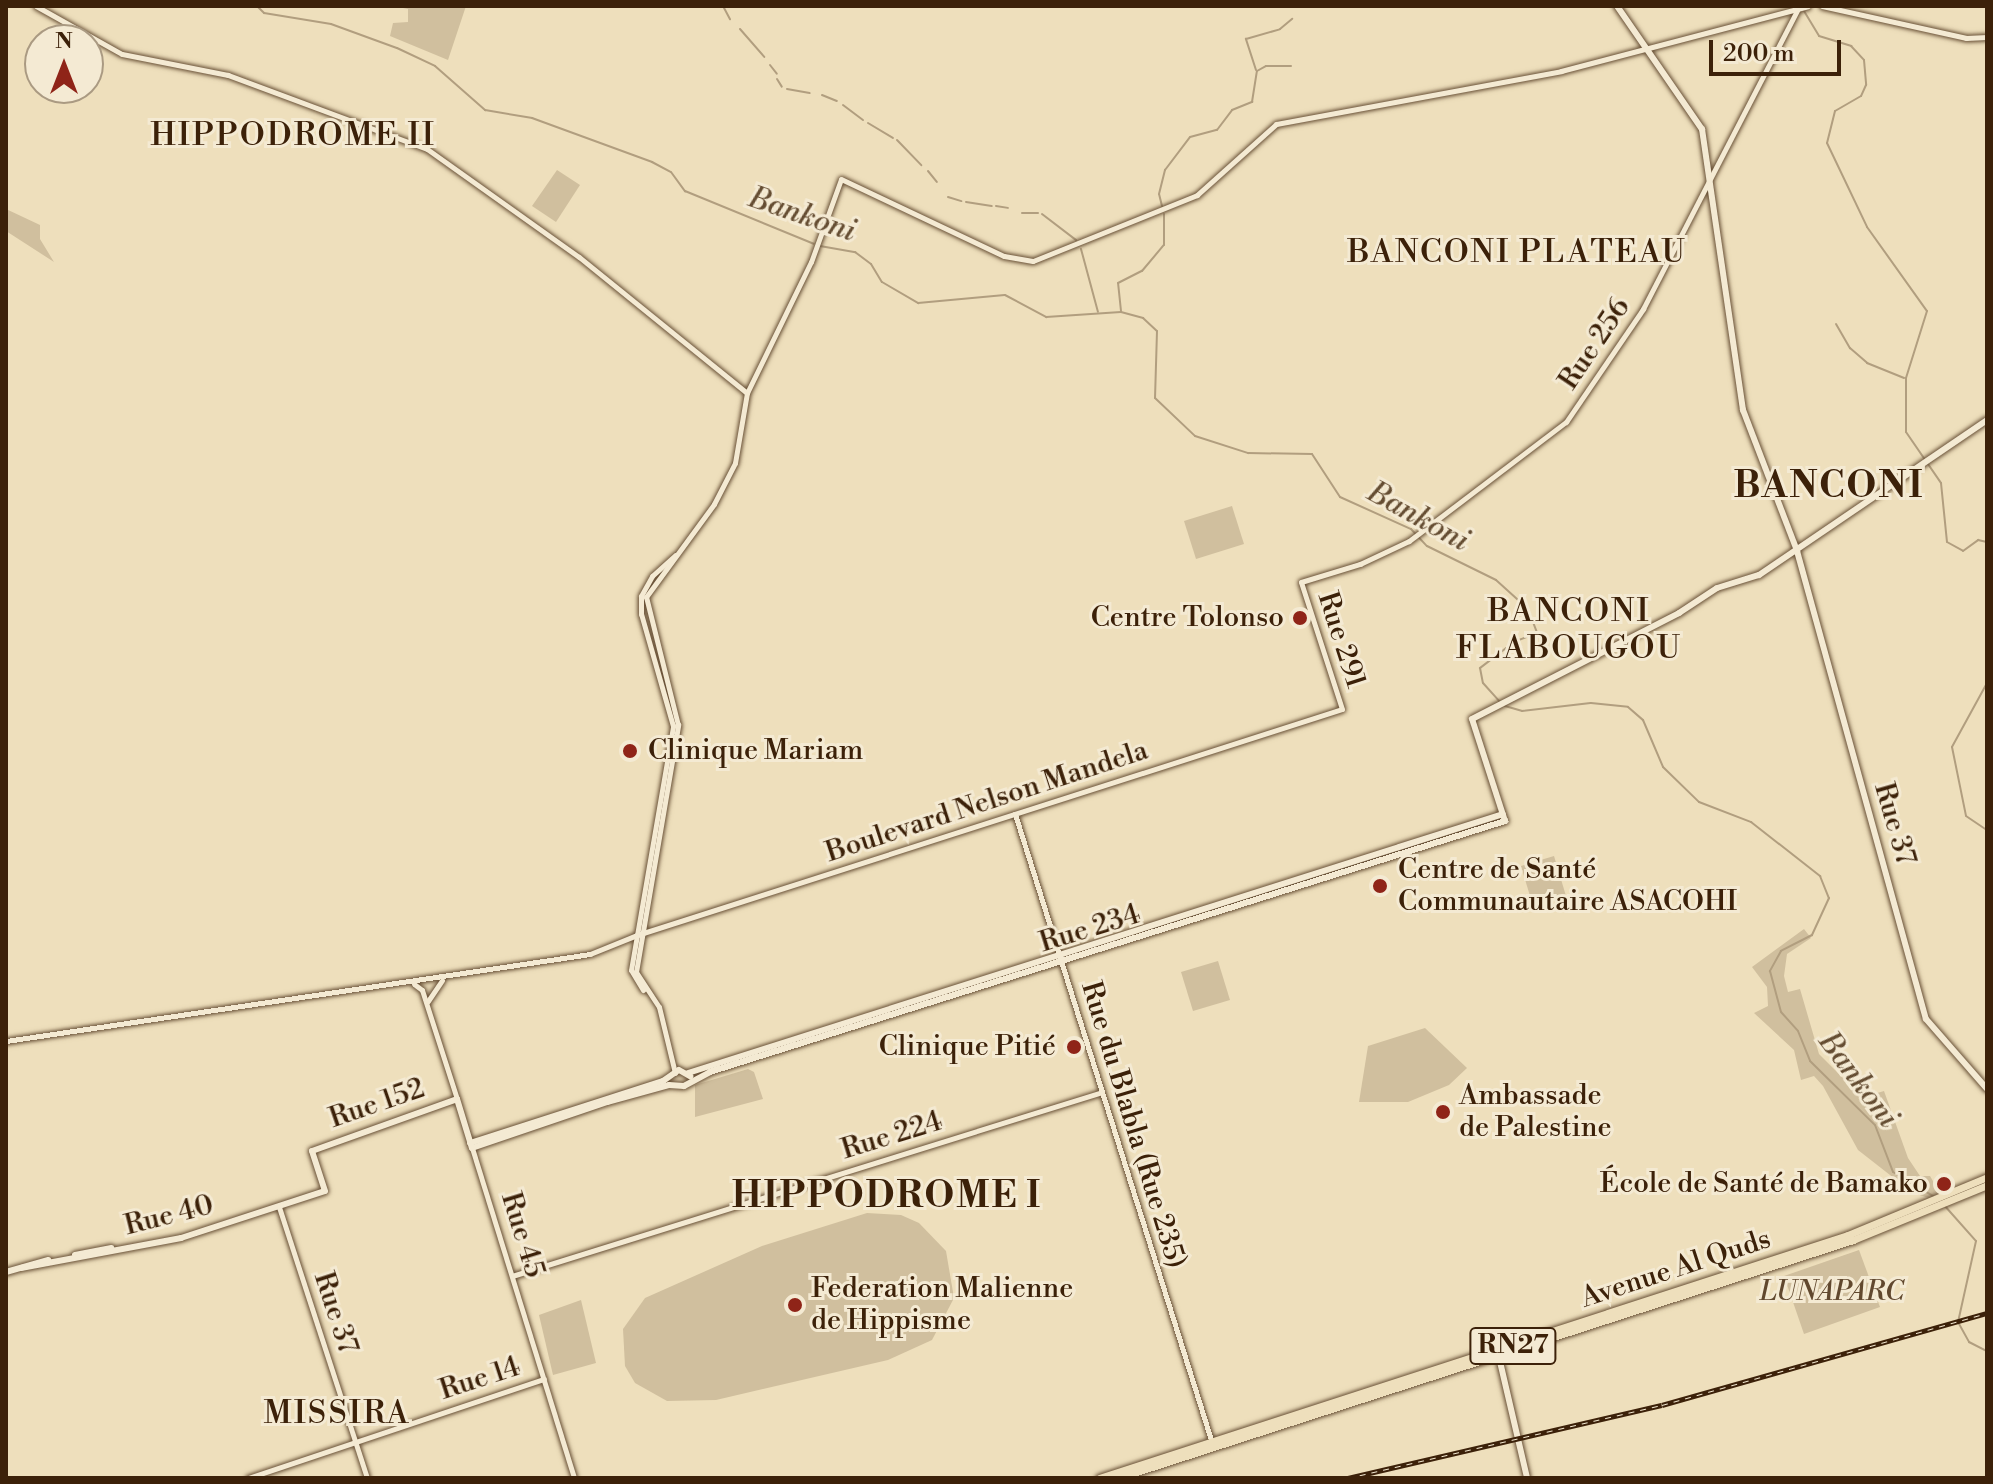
<!DOCTYPE html>
<html>
<head>
<meta charset="utf-8">
<style>
  body { margin:0 }
  #map { position:relative; width:1993px; height:1484px; overflow:hidden; background:#eedfbc; font-family:"Libre Bodoni",serif }
  div>[style] { position:absolute }
  [style*='--x'] { left:calc(var(--x)*1px); top:calc(var(--y)*1px); width:calc(var(--w)*1px); rotate:calc(var(--a)*1deg) }
  .green>* { inset:0; background:#d0bf9e }
  .stream>* { height:2px; margin:-1px; padding:0 1px; transform-origin:1px; border-radius:1px; background:#b19e7f }
  .roads { filter:drop-shadow(0 0 2px #685036) drop-shadow(0 0 2px #685036) }
  .tertiary>* { height:5px; margin:-2.5px; padding:0 2.5px; transform-origin:2.5px; border-radius:2.5px; background:#f4ead3 }
  .secondary>* { height:6px; margin:-3px; padding:0 3px; transform-origin:3px; border-radius:3px; background:#f4ead3 }
  .primary>* { height:7px; margin:-3.5px; padding:0 3.5px; transform-origin:3.5px; border-radius:3.5px; background:#eedfbc }
  .rail>* { height:5px; margin-top:-2.5px; transform-origin:0; background:repeating-linear-gradient(90deg,#f4ead3 0 6px,#3c2109 0 12px); box-sizing:border-box; border-block:2px solid #3c2109 }
  .dots>* { width:22px; height:22px; translate:-50% -50%; box-sizing:border-box; border:4px solid #f4ead3; border-radius:50% }
  span { translate:-50% -50%; white-space:nowrap; text-align:center; line-height:1.15; -webkit-text-stroke:6px #f4ead3; paint-order:stroke }
  .shield-label span { padding:2px 6px; background:#f4ead3; border:2px solid; border-radius:6px; -webkit-text-stroke-width:0 }
  .shield-label { font-size:26px; color:#3c2109; font-weight:700 }
  .street-label { font-size:28px; color:#3c2109 }
  .poi-label { font-size:28px; color:#3c2109 }
  .right { translate:-100% -50%; text-align:right }
  .left { translate:0 -50%; text-align:left }
  .park-label { font-size:28px; color:#61482e; font-style:italic }
  .water-label { font-size:30px; color:#654d32; font-style:italic }
  .quarter-label { font-size:32px; color:#3c2109; letter-spacing:2px }
  .district-label { font-size:36px; color:#3c2109; font-weight:700; letter-spacing:2px }
  .frame { position:absolute; inset:0; border:8px solid #3c2109; pointer-events:none }
  .north { position:absolute; left:24px; top:24px; width:80px; height:80px; box-sizing:border-box; background:#f4ead3; border:2px solid #aa9a82; border-radius:50%; rotate:0deg; font-size:22px; font-weight:700; line-height:32px; text-align:center; color:#3c2109 }
  .north::after { content:''; display:block; margin:auto; width:28px; height:36px; background:#8f2418; clip-path:polygon(50% 0,100% 100%,50% 72%,0 100%) }
  .scale { position:absolute; left:1709px; top:40px; width:132px; height:36px; box-sizing:border-box; border:4px solid #3c2109; border-top:0; padding-left:10px; font-size:24px; line-height:28px; white-space:nowrap; color:#3c2109; -webkit-text-stroke:6px #f4ead3; paint-order:stroke }
</style>
</head>
<body>
<div id="map">
  <div class="green">
    <div style="clip-path:polygon(393px 6px,466px 6px,448px 60px,390px 36px,393px 23px,408px 22px,408px 9px)"></div>
    <div style="clip-path:polygon(557px 170px,580px 185px,556px 222px,532px 206px)"></div>
    <div style="clip-path:polygon(6px 209px,40px 225px,40px 239px,54px 262px,6px 231px)"></div>
    <div style="clip-path:polygon(1232px 506px,1244px 544px,1196px 559px,1184px 521px)"></div>
    <div style="clip-path:polygon(1554px 856px,1566px 896px,1533px 906px,1521px 866px)"></div>
    <div style="clip-path:polygon(1804px 929px,1811px 938px,1787px 954px,1784px 976px,1788px 992px,1800px 989px,1819px 1054px,1845px 1080px,1863px 1079px,1874px 1094px,1884px 1091px,1908px 1158px,1920px 1176px,1930px 1176px,1940px 1193px,1929px 1198px,1913px 1193px,1858px 1150px,1823px 1086px,1814px 1076px,1801px 1080px,1794px 1050px,1754px 1013px,1768px 1006px,1767px 987px,1752px 967px)"></div>
    <div style="clip-path:polygon(1218px 961px,1230px 1000px,1193px 1011px,1181px 972px)"></div>
    <div style="clip-path:polygon(1425px 1028px,1467px 1068px,1449px 1085px,1408px 1102px,1359px 1102px,1368px 1046px)"></div>
    <div style="clip-path:polygon(748px 1069px,754px 1072px,763px 1099px,695px 1117px,695px 1085px)"></div>
    <div style="clip-path:polygon(867px 1213px,901px 1215px,919px 1223px,946px 1251px,954px 1298px,932px 1340px,888px 1360px,716px 1400px,667px 1401px,635px 1383px,625px 1366px,623px 1329px,645px 1298px,762px 1246px)"></div>
    <div style="clip-path:polygon(1859px 1250px,1880px 1307px,1804px 1334px,1784px 1276px)"></div>
    <div style="clip-path:polygon(581px 1300px,596px 1363px,553px 1375px,539px 1315px)"></div>
  </div>
  <div class="stream">
    <div style="--x:257;--y:6;--w:10;--a:45"></div>
    <div style="--x:264;--y:13;--w:68;--a:9.3"></div>
    <div style="--x:331;--y:24;--w:70;--a:20"></div>
    <div style="--x:397;--y:48;--w:42;--a:25.3"></div>
    <div style="--x:435;--y:66;--w:67;--a:41.3"></div>
    <div style="--x:485;--y:110;--w:48;--a:9.7"></div>
    <div style="--x:532;--y:118;--w:128;--a:20.1"></div>
    <div style="--x:652;--y:162;--w:21;--a:28"></div>
    <div style="--x:671;--y:172;--w:24;--a:54"></div>
    <div style="--x:685;--y:191;--w:139;--a:22.3"></div>
    <div style="--x:723;--y:6;--w:15;--a:62"></div>
    <div style="--x:1804;--y:11;--w:29;--a:59"></div>
    <div style="--x:1819;--y:36;--w:34;--a:17"></div>
    <div style="--x:1851;--y:46;--w:19;--a:47"></div>
    <div style="--x:1864;--y:60;--w:25;--a:85"></div>
    <div style="--x:1866;--y:85;--w:12;--a:114"></div>
    <div style="--x:1861;--y:96;--w:30;--a:150"></div>
    <div style="--x:1835;--y:111;--w:33;--a:104"></div>
    <div style="--x:1827;--y:143;--w:93;--a:64.5"></div>
    <div style="--x:1867;--y:227;--w:103;--a:54.5"></div>
    <div style="--x:1927;--y:311;--w:70;--a:107.4"></div>
    <div style="--x:1906;--y:378;--w:54;--a:90"></div>
    <div style="--x:1906;--y:432;--w:62;--a:55.5"></div>
    <div style="--x:1941;--y:483;--w:59;--a:84.2"></div>
    <div style="--x:1947;--y:542;--w:18;--a:29"></div>
    <div style="--x:1963;--y:551;--w:19;--a:-36"></div>
    <div style="--x:1978;--y:540;--w:9;--a:13"></div>
    <div style="--x:740;--y:29;--w:37;--a:49"></div>
    <div style="--x:770;--y:65;--w:11;--a:52"></div>
    <div style="--x:1256;--y:70;--w:33;--a:-108"></div>
    <div style="--x:1246;--y:39;--w:35;--a:-16"></div>
    <div style="--x:1280;--y:29;--w:16;--a:-40"></div>
    <div style="--x:777;--y:79;--w:9;--a:58"></div>
    <div style="--x:787;--y:89;--w:23;--a:10"></div>
    <div style="--x:822;--y:95;--w:16;--a:22"></div>
    <div style="--x:843;--y:105;--w:25;--a:37"></div>
    <div style="--x:868;--y:123;--w:29;--a:31"></div>
    <div style="--x:897;--y:140;--w:35;--a:46"></div>
    <div style="--x:928;--y:171;--w:14;--a:51"></div>
    <div style="--x:948;--y:197;--w:14;--a:17"></div>
    <div style="--x:966;--y:202;--w:26;--a:9"></div>
    <div style="--x:996;--y:206;--w:12;--a:9"></div>
    <div style="--x:1162;--y:206;--w:12;--a:-104"></div>
    <div style="--x:1159;--y:194;--w:25;--a:-76"></div>
    <div style="--x:1165;--y:170;--w:41;--a:-52.9"></div>
    <div style="--x:1190;--y:137;--w:28;--a:-15"></div>
    <div style="--x:1217;--y:130;--w:25;--a:-53"></div>
    <div style="--x:1232;--y:110;--w:22;--a:-22"></div>
    <div style="--x:1252;--y:102;--w:31;--a:-81"></div>
    <div style="--x:1257;--y:71;--w:10;--a:-29"></div>
    <div style="--x:1266;--y:66;--w:25;--a:0"></div>
    <div style="--x:1022;--y:213;--w:16;--a:0"></div>
    <div style="--x:1042;--y:214;--w:43;--a:37.4"></div>
    <div style="--x:820;--y:246;--w:36;--a:10"></div>
    <div style="--x:855;--y:252;--w:20;--a:37"></div>
    <div style="--x:871;--y:264;--w:21;--a:59"></div>
    <div style="--x:882;--y:282;--w:42;--a:30.3"></div>
    <div style="--x:918;--y:303;--w:87;--a:-5.3"></div>
    <div style="--x:1005;--y:295;--w:47;--a:28.2"></div>
    <div style="--x:1046;--y:317;--w:75;--a:-3.8"></div>
    <div style="--x:1121;--y:312;--w:23;--a:15"></div>
    <div style="--x:1143;--y:318;--w:19;--a:43"></div>
    <div style="--x:1157;--y:331;--w:67;--a:91.7"></div>
    <div style="--x:1155;--y:398;--w:55;--a:43.5"></div>
    <div style="--x:1195;--y:436;--w:56;--a:17.8"></div>
    <div style="--x:1248;--y:453;--w:64;--a:0.9"></div>
    <div style="--x:1312;--y:454;--w:51;--a:56.9"></div>
    <div style="--x:1340;--y:497;--w:78;--a:24.3"></div>
    <div style="--x:1411;--y:529;--w:23;--a:47"></div>
    <div style="--x:1427;--y:546;--w:77;--a:26.2"></div>
    <div style="--x:1496;--y:580;--w:43;--a:42.2"></div>
    <div style="--x:1528;--y:609;--w:26;--a:69"></div>
    <div style="--x:1537;--y:633;--w:25;--a:159"></div>
    <div style="--x:1514;--y:642;--w:43;--a:142.6"></div>
    <div style="--x:1480;--y:668;--w:15;--a:79"></div>
    <div style="--x:1483;--y:683;--w:25;--a:48"></div>
    <div style="--x:1081;--y:249;--w:65;--a:74.9"></div>
    <div style="--x:1121;--y:311;--w:28;--a:-96"></div>
    <div style="--x:1118;--y:283;--w:27;--a:-27"></div>
    <div style="--x:1142;--y:271;--w:34;--a:-50"></div>
    <div style="--x:1164;--y:245;--w:31;--a:-90"></div>
    <div style="--x:1836;--y:324;--w:28;--a:60"></div>
    <div style="--x:1850;--y:348;--w:23;--a:41"></div>
    <div style="--x:1867;--y:363;--w:40;--a:22"></div>
    <div style="--x:1987;--y:683;--w:73;--a:118.7"></div>
    <div style="--x:1952;--y:747;--w:70;--a:78.5"></div>
    <div style="--x:1966;--y:816;--w:25;--a:34"></div>
    <div style="--x:1505;--y:706;--w:18;--a:16"></div>
    <div style="--x:1522;--y:711;--w:69;--a:-6.6"></div>
    <div style="--x:1591;--y:703;--w:37;--a:6"></div>
    <div style="--x:1628;--y:707;--w:20;--a:41"></div>
    <div style="--x:1643;--y:720;--w:51;--a:66.9"></div>
    <div style="--x:1663;--y:767;--w:50;--a:44.2"></div>
    <div style="--x:1699;--y:802;--w:56;--a:21"></div>
    <div style="--x:1751;--y:822;--w:88;--a:38"></div>
    <div style="--x:1820;--y:876;--w:24;--a:68"></div>
    <div style="--x:1829;--y:898;--w:41;--a:114.7"></div>
    <div style="--x:1812;--y:935;--w:35;--a:153"></div>
    <div style="--x:1781;--y:951;--w:23;--a:119"></div>
    <div style="--x:1770;--y:971;--w:42;--a:75"></div>
    <div style="--x:1781;--y:1012;--w:25;--a:48"></div>
    <div style="--x:1798;--y:1031;--w:32;--a:68"></div>
    <div style="--x:1810;--y:1061;--w:91;--a:44.6"></div>
    <div style="--x:1875;--y:1125;--w:50;--a:69"></div>
    <div style="--x:1893;--y:1172;--w:47;--a:31"></div>
    <div style="--x:1944;--y:1205;--w:48;--a:48.4"></div>
    <div style="--x:1976;--y:1241;--w:83;--a:102.5"></div>
    <div style="--x:1958;--y:1322;--w:23;--a:61"></div>
    <div style="--x:1969;--y:1342;--w:20;--a:27"></div>
  </div>
  <div class="roads">
    <div class="tertiary">
      <div style="--x:36;--y:6;--w:98;--a:29.2"></div>
      <div style="--x:122;--y:54;--w:108;--a:11.2"></div>
      <div style="--x:228;--y:75;--w:212;--a:20.4"></div>
      <div style="--x:427;--y:149;--w:186;--a:35.4"></div>
      <div style="--x:579;--y:257;--w:216;--a:39"></div>
      <div style="--x:1822;--y:6;--w:148;--a:12.5"></div>
      <div style="--x:1966;--y:38;--w:21;--a:-3"></div>
      <div style="--x:1015;--y:814;--w:659;--a:72.61"></div>
      <div style="--x:414;--y:984;--w:10;--a:37"></div>
      <div style="--x:422;--y:990;--w:114;--a:72.2"></div>
      <div style="--x:643;--y:990;--w:23;--a:-121"></div>
      <div style="--x:631;--y:970;--w:248;--a:-80.2"></div>
      <div style="--x:673;--y:726;--w:116;--a:-105.9"></div>
      <div style="--x:641;--y:614;--w:18;--a:-90"></div>
      <div style="--x:641;--y:596;--w:23;--a:-61"></div>
      <div style="--x:652;--y:576;--w:31;--a:-42"></div>
      <div style="--x:428;--y:1001;--w:25;--a:-56"></div>
      <div style="--x:6;--y:1041;--w:590;--a:-8.47"></div>
      <div style="--x:590;--y:954;--w:51;--a:-22"></div>
      <div style="--x:637;--y:935;--w:740;--a:-17.77"></div>
      <div style="--x:1342;--y:709;--w:133;--a:-107.9"></div>
      <div style="--x:1301;--y:582;--w:62;--a:-17"></div>
      <div style="--x:1360;--y:564;--w:54;--a:-25.1"></div>
      <div style="--x:1409;--y:541;--w:197;--a:-37.2"></div>
      <div style="--x:1566;--y:422;--w:137;--a:-55.7"></div>
      <div style="--x:1643;--y:309;--w:338;--a:-62.7"></div>
      <div style="--x:675;--y:1073;--w:68;--a:-103.6"></div>
      <div style="--x:659;--y:1007;--w:42;--a:-123.3"></div>
      <div style="--x:636;--y:972;--w:251;--a:-80.3"></div>
      <div style="--x:678;--y:725;--w:132;--a:-104"></div>
      <div style="--x:646;--y:597;--w:115;--a:-53.8"></div>
      <div style="--x:714;--y:504;--w:46;--a:-62.9"></div>
      <div style="--x:735;--y:463;--w:71;--a:-80.3"></div>
      <div style="--x:747;--y:393;--w:146;--a:-64"></div>
      <div style="--x:811;--y:262;--w:88;--a:-70.1"></div>
      <div style="--x:841;--y:179;--w:180;--a:25.3"></div>
      <div style="--x:1004;--y:256;--w:29;--a:10"></div>
      <div style="--x:1033;--y:261;--w:177;--a:-21.9"></div>
      <div style="--x:1197;--y:195;--w:106;--a:-41.9"></div>
      <div style="--x:1276;--y:124;--w:290;--a:-10.5"></div>
      <div style="--x:1561;--y:71;--w:255;--a:-14.7"></div>
      <div style="--x:472;--y:1148;--w:345;--a:72.8"></div>
      <div style="--x:279;--y:1207;--w:285;--a:72"></div>
      <div style="--x:512;--y:1276;--w:618;--a:-17.32"></div>
      <div style="--x:248;--y:1478;--w:312;--a:-18.5"></div>
    </div>
    <div class="secondary">
      <div style="--x:1617;--y:6;--w:150;--a:55.4"></div>
      <div style="--x:1702;--y:129;--w:284;--a:81.7"></div>
      <div style="--x:1743;--y:410;--w:151;--a:69"></div>
      <div style="--x:1797;--y:551;--w:485;--a:74.6"></div>
      <div style="--x:1926;--y:1019;--w:93;--a:48.9"></div>
      <div style="--x:688;--y:1073;--w:855;--a:-17.63"></div>
      <div style="--x:470;--y:1143;--w:203;--a:-17.8"></div>
      <div style="--x:663;--y:1081;--w:19;--a:-35"></div>
      <div style="--x:679;--y:1070;--w:13;--a:29"></div>
      <div style="--x:75;--y:1255;--w:37;--a:-11"></div>
      <div style="--x:21;--y:1268;--w:163;--a:-10.6"></div>
      <div style="--x:181;--y:1238;--w:151;--a:-18.1"></div>
      <div style="--x:325;--y:1191;--w:42;--a:-108"></div>
      <div style="--x:312;--y:1151;--w:154;--a:-19.7"></div>
      <div style="--x:457;--y:1099;--w:51;--a:73"></div>
      <div style="--x:472;--y:1148;--w:143;--a:-18.8"></div>
      <div style="--x:607;--y:1102;--w:64;--a:-15.3"></div>
      <div style="--x:669;--y:1085;--w:15;--a:4"></div>
      <div style="--x:684;--y:1086;--w:30;--a:-28"></div>
      <div style="--x:710;--y:1072;--w:834;--a:-17.52"></div>
      <div style="--x:1505;--y:821;--w:107;--a:-107.9"></div>
      <div style="--x:1472;--y:719;--w:233;--a:-27.1"></div>
      <div style="--x:1679;--y:613;--w:45;--a:-33.3"></div>
      <div style="--x:1717;--y:588;--w:44;--a:-17.2"></div>
      <div style="--x:1759;--y:575;--w:276;--a:-34.2"></div>
      <div style="--x:6;--y:1272;--w:44;--a:-15.9"></div>
      <div style="--x:1498;--y:1353;--w:128;--a:76.9"></div>
    </div>
    <div class="primary">
      <div style="--x:1099;--y:1478;--w:787;--a:-17.97"></div>
      <div style="--x:1848;--y:1235;--w:151;--a:-22.6"></div>
      <div style="--x:1118;--y:1478;--w:773;--a:-17.94"></div>
      <div style="--x:1853;--y:1240;--w:145;--a:-22.3"></div>
    </div>
  </div>
  <div class="rail">
    <div style="--x:1348;--y:1478;--w:322;--a:-13.1"></div>
    <div style="--x:1662;--y:1405;--w:338;--a:-15.8"></div>
  </div>
  <div class="dots">
    <div style="left:1300px;top:618px;background:#8f2418"></div>
    <div style="left:630px;top:751px;background:#8f2418"></div>
    <div style="left:1380px;top:886px;background:#8f2418"></div>
    <div style="left:1074px;top:1047px;background:#8f2418"></div>
    <div style="left:1443px;top:1112px;background:#8f2418"></div>
    <div style="left:1944px;top:1184px;background:#8f2418"></div>
    <div style="left:795px;top:1305px;background:#8f2418"></div>
  </div>
  <div class="shield-label">
    <span style="left:1513px;top:1346px">RN27</span>
  </div>
  <div class="street-label">
    <span style="left:1595px;top:344px;rotate:-56deg">Rue 256</span>
    <span style="left:1341px;top:640px;rotate:72deg">Rue 291</span>
    <span style="left:987px;top:802px;rotate:-18deg">Boulevard Nelson Mandela</span>
    <span style="left:1894px;top:824px;rotate:74deg">Rue 37</span>
    <span style="left:1090px;top:929px;rotate:-17deg">Rue 234</span>
    <span style="left:377px;top:1104px;rotate:-19deg">Rue 152</span>
    <span style="left:1133px;top:1125px;rotate:73deg">Rue du Blabla (Rue 235)</span>
    <span style="left:892px;top:1136px;rotate:-17deg">Rue 224</span>
    <span style="left:169px;top:1216px;rotate:-14deg">Rue 40</span>
    <span style="left:522px;top:1235px;rotate:73deg">Rue 45</span>
    <span style="left:1676px;top:1269px;rotate:-18deg">Avenue Al Quds</span>
    <span style="left:335px;top:1313px;rotate:72deg">Rue 37</span>
    <span style="left:480px;top:1379px;rotate:-18deg">Rue 14</span>
  </div>
  <div class="poi-label">
    <span class="right" style="left:1284px;top:618px">Centre Tolonso</span>
    <span class="left" style="left:648px;top:751px">Clinique Mariam</span>
    <span class="left" style="left:1398px;top:886px">Centre de Santé<br>Communautaire ASACOHI</span>
    <span class="right" style="left:1056px;top:1047px">Clinique Pitié</span>
    <span class="left" style="left:1459px;top:1112px">Ambassade<br>de Palestine</span>
    <span class="right" style="left:1928px;top:1184px">École de Santé de Bamako</span>
    <span class="left" style="left:811px;top:1305px">Federation Malienne<br>de Hippisme</span>
  </div>
  <div class="park-label">
    <span style="left:1832px;top:1292px">LUNAPARC</span>
  </div>
  <div class="water-label">
    <span style="left:802px;top:215px;rotate:19deg">Bankoni</span>
    <span style="left:1418px;top:517px;rotate:29deg">Bankoni</span>
    <span style="left:1858px;top:1080px;rotate:53deg">Bankoni</span>
  </div>
  <div class="quarter-label">
    <span style="left:293px;top:135px">HIPPODROME II</span>
    <span style="left:1517px;top:252px">BANCONI PLATEAU</span>
    <span style="left:1569px;top:630px">BANCONI<br>FLABOUGOU</span>
    <span style="left:337px;top:1413px">MISSIRA</span>
  </div>
  <div class="district-label">
    <span style="left:1829px;top:487px">BANCONI</span>
    <span style="left:887px;top:1197px">HIPPODROME I</span>
  </div>
  <div class="frame"></div>
  <div class="north">N</div>
  <div class="scale">200 m</div>
</div>
</body>
</html>
